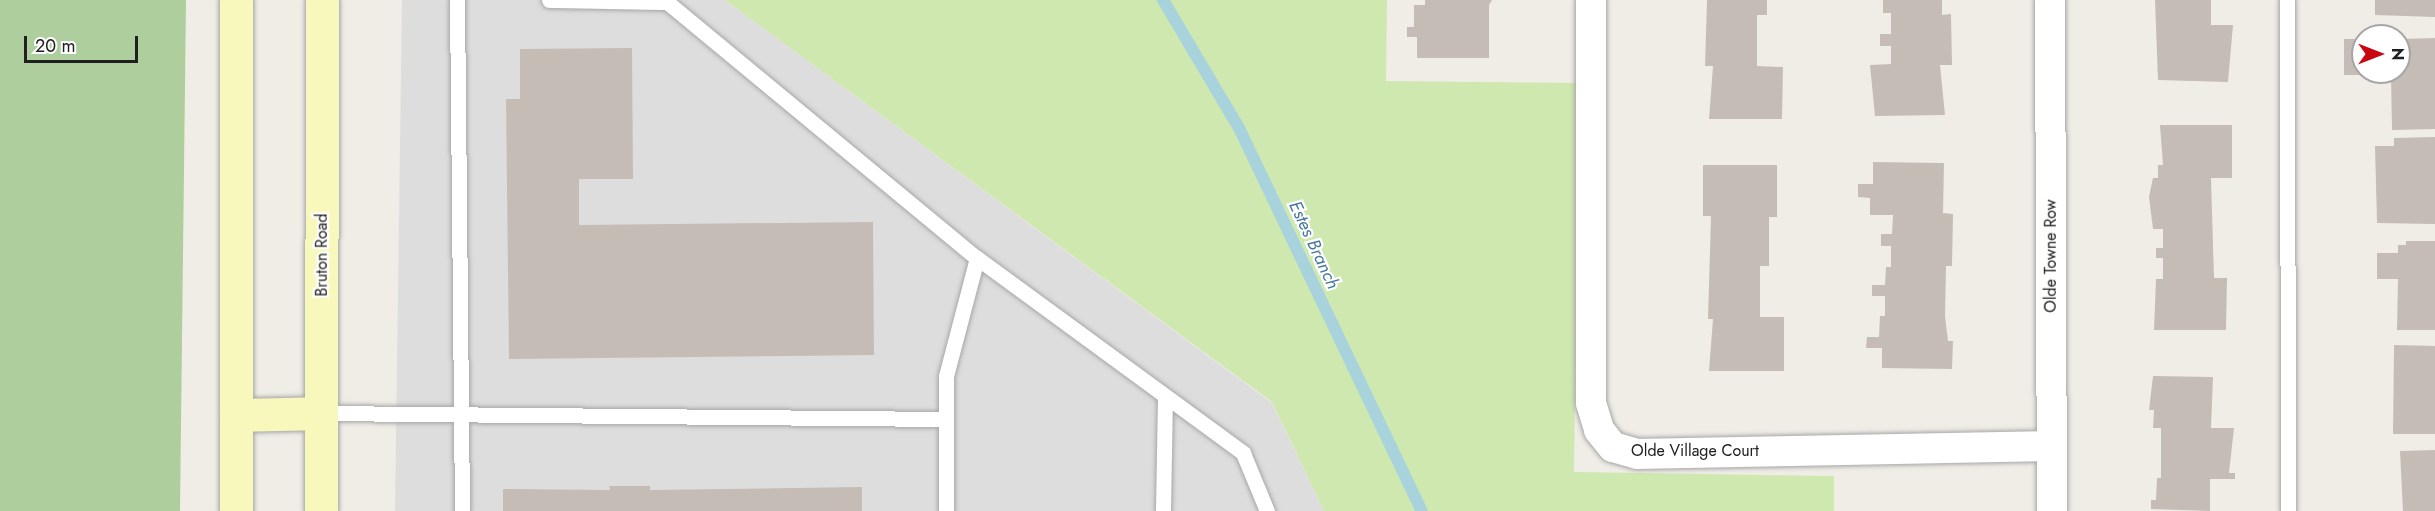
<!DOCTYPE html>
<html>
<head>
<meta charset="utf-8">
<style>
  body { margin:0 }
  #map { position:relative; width:2435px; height:511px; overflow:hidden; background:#f0ede7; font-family:Jost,sans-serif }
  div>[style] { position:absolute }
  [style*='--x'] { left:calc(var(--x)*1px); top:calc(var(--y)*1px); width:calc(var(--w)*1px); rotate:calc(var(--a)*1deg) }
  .residential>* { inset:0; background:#dedddd }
  .grass>* { inset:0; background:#cee8af }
  .forest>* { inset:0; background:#aece9d }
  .stream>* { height:12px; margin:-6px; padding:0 6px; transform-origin:6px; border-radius:6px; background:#a9d3dc }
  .building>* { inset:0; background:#c5bcb6 }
  .roads { filter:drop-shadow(0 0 2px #a7a7a7) drop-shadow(0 0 2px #a7a7a7) }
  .lane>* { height:15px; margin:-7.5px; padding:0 7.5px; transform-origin:7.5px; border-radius:7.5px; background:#fff }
  .street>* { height:30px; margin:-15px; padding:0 15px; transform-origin:15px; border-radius:15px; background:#fff }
  .secondary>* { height:33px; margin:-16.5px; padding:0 16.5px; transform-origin:16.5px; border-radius:16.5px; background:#f8f8bd }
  span { translate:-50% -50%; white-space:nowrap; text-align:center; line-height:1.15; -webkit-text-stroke:4.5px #fff; paint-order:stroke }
  .street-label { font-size:16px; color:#202020 }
  .water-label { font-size:18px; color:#48789e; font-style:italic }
  .north { position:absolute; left:2351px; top:24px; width:60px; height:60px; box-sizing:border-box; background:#fff; border:2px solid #a6a6a6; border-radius:50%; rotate:90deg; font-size:16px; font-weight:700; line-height:24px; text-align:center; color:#202020 }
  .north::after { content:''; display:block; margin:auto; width:21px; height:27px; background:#ca0611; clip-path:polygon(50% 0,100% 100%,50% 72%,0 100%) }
  .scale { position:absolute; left:24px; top:36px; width:114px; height:27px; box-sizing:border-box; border:3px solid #202020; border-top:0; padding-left:8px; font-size:18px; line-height:21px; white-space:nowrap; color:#202020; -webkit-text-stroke:4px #fff; paint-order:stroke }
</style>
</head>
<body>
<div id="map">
  <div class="residential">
    <div style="clip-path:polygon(402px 0,725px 0,1272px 403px,1324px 511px,395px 511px)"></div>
  </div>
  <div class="grass">
    <div style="clip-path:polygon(725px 0,1387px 0,1386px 81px,1579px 83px,1574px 472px,1834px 476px,1834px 511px,1324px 511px,1272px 402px)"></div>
  </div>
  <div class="forest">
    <div style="clip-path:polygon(0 0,186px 0,180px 511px,0 511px)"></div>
  </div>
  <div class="stream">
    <div style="--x:1163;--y:0;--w:149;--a:59.3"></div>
    <div style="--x:1239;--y:128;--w:424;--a:64.5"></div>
  </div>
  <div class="building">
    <div style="clip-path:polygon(1425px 0,1492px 0,1489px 5px,1489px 58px,1417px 58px,1417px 37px,1407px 37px,1407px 27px,1414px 27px,1414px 5px,1425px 5px)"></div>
    <div style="clip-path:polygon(1707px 0,1767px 0,1767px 15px,1757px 15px,1757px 66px,1783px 67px,1782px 119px,1709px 119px,1713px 66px,1705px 66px)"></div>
    <div style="clip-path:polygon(1883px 0,1942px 0,1942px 15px,1951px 14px,1952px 65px,1940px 65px,1945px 115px,1875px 116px,1870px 65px,1891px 64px,1891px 46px,1880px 46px,1880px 34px,1891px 34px,1891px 13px,1883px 13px)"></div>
    <div style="clip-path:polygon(2155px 0,2211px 0,2211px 25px,2233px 25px,2228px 82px,2158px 80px)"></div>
    <div style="clip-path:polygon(2375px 0,2435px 0,2435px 17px,2375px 15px)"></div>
    <div style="clip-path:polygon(2435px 38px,2435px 129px,2392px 130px,2391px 75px,2344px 75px,2344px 39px,2363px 39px,2363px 72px,2399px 72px,2399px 39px)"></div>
    <div style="clip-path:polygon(632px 48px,633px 179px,579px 179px,579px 225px,873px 222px,874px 355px,509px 359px,506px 99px,520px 99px,520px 49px)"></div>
    <div style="clip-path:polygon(2160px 125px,2232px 125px,2232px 178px,2211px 178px,2214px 278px,2227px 278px,2226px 330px,2154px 330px,2156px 279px,2163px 279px,2163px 258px,2156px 258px,2156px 248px,2163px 248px,2163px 229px,2153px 229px,2149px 197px,2153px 178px,2158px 178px,2158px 165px,2163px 165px)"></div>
    <div style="clip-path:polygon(2435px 137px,2435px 224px,2377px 223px,2375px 146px,2394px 146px,2394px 138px)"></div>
    <div style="clip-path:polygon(1873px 162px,1944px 163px,1943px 213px,1953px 214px,1952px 266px,1946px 266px,1945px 316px,1948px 341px,1953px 341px,1952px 369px,1882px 368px,1882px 348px,1866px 348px,1867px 337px,1879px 337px,1880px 316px,1885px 316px,1885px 296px,1872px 296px,1872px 285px,1885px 285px,1886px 267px,1891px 267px,1891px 246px,1881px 246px,1881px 234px,1892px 234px,1893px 215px,1870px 215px,1870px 198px,1858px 197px,1858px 184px,1873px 184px)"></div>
    <div style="clip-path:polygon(1703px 165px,1777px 165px,1777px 217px,1769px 217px,1769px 266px,1760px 266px,1760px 317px,1784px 317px,1784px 371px,1709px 371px,1713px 319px,1708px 319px,1711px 216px,1703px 216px)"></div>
    <div style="clip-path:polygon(2406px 241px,2435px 241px,2435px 330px,2397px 330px,2398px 279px,2377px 279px,2377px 253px,2398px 253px,2398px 245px,2406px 245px)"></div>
    <div style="clip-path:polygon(2394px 345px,2435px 346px,2435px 434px,2393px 434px)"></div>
    <div style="clip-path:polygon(2153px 376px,2213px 377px,2211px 428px,2234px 428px,2229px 473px,2235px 473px,2235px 479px,2210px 479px,2210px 511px,2151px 509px,2151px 500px,2156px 500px,2157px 478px,2161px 478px,2161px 428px,2153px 428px,2154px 410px,2149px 410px)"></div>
    <div style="clip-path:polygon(2435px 450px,2435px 511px,2403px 511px,2400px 451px)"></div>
    <div style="clip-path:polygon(609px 486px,650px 486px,650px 490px,862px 487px,862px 511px,503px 511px,503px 489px,610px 490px)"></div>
  </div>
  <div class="roads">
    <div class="lane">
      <div style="--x:457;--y:0;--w:511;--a:89.44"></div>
      <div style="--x:549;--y:0;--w:118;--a:1"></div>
      <div style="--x:667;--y:2;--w:402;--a:39.6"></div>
      <div style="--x:977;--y:258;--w:330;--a:36.2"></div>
      <div style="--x:1243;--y:453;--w:63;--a:67.5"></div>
      <div style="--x:2287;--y:0;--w:511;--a:89.89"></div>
      <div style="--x:321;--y:413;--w:625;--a:0.55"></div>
      <div style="--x:946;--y:511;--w:135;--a:-90"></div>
      <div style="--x:946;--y:376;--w:122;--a:-75.3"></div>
      <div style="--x:1163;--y:511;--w:115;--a:-89"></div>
    </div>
    <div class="street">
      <div style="--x:1591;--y:0;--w:403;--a:90"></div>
      <div style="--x:1591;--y:403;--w:28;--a:73"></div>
      <div style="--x:1599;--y:430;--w:22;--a:51"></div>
      <div style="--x:1613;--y:447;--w:25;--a:16"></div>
      <div style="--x:1637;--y:454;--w:414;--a:-1.1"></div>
      <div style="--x:2050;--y:0;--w:511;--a:89.78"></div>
    </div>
    <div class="secondary">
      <div style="--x:236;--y:0;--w:511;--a:90"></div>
      <div style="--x:236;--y:415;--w:85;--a:-1.3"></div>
      <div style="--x:321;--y:511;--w:511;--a:-89.89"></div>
    </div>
  </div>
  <div class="street-label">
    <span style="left:322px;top:255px;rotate:-90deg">Bruton Road</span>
    <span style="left:2051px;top:256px;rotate:-90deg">Olde Towne Row</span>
    <span style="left:1695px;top:451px">Olde Village Court</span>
  </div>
  <div class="water-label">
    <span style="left:1314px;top:245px;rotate:65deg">Estes Branch</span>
  </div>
  <div class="north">N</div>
  <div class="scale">20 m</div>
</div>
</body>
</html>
